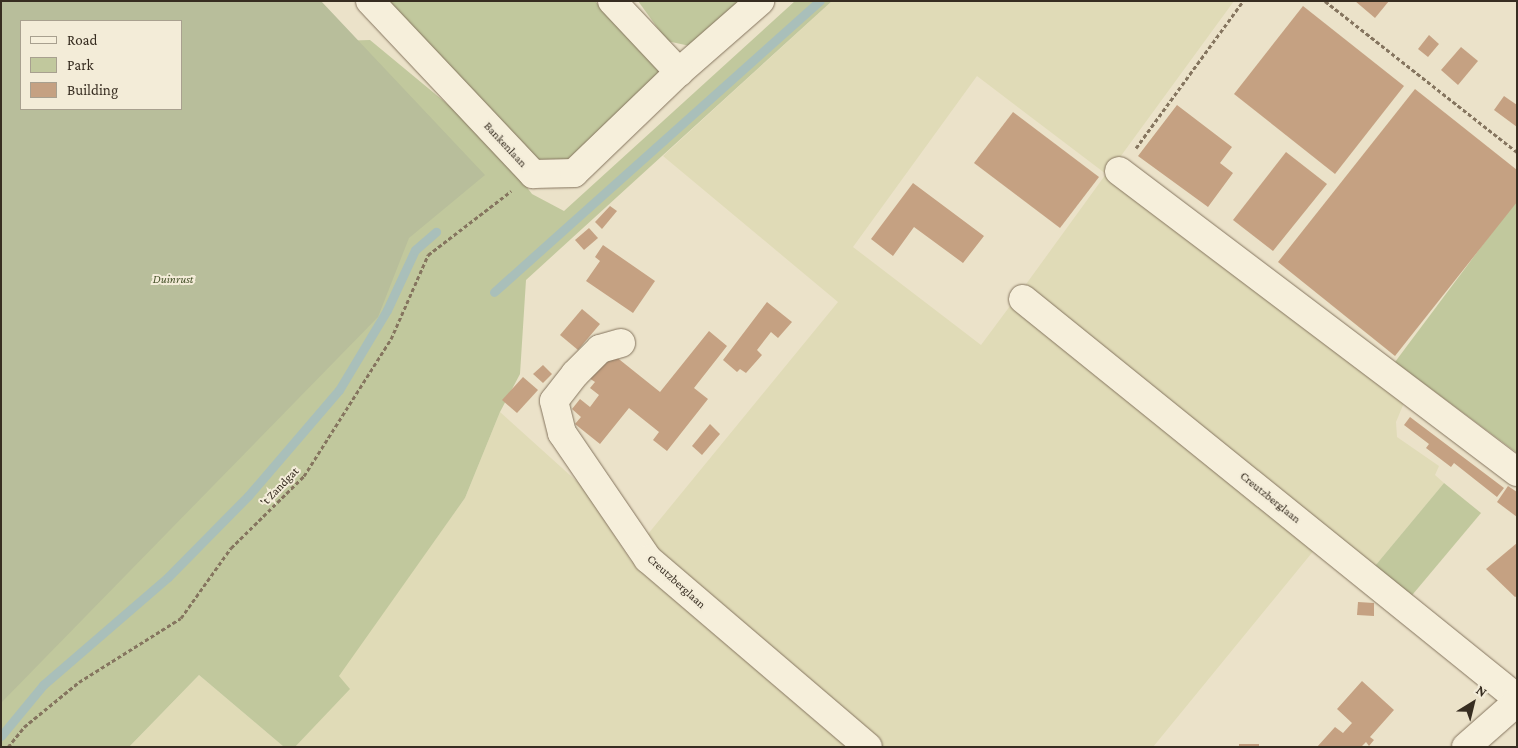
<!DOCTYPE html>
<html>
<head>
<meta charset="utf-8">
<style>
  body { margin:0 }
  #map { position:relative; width:1518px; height:748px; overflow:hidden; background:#ebe2c9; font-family:"Crimson Pro",serif }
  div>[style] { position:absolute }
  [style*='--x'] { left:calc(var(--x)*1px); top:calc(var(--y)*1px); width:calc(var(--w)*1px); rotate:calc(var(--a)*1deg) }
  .farmland>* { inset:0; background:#e0dbb7 }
  .green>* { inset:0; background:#c1c89d }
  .cemetery>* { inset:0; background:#b8be9b }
  .stream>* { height:9px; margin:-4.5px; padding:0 4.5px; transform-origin:4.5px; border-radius:4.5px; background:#a9bfba }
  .building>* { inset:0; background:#c5a182 }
  .path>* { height:3px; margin-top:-1.5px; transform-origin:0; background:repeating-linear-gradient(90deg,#85755f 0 4px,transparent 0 6.5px) }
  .roads { filter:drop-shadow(0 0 1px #85755f) drop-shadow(0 0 1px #85755f) }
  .minor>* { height:28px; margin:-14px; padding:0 14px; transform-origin:14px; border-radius:14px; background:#f6efdb }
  span { translate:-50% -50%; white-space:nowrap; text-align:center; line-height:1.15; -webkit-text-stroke:4px #f3ecd8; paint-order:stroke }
  .street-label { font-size:12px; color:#372d21 }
  .park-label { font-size:12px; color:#46522a; font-style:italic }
  .frame { position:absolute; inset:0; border:2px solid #372d21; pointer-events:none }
  .legend { position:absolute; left:20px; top:20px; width:162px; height:90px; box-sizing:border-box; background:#f3ecd8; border:1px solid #a8a08f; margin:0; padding:6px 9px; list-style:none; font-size:15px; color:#372d21 }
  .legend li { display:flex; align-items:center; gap:10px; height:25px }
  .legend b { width:25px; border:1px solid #a8a08f }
  .north { position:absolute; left:1448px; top:678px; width:50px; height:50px; -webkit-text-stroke:4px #f3ecd8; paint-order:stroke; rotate:36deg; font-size:14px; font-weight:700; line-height:20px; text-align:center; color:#372d21 }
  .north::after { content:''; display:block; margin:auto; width:18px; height:22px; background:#372d21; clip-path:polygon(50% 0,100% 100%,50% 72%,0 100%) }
</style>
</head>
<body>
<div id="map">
  <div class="farmland">
    <div style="clip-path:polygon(832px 1px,1234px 1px,1107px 175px,1406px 398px,1396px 422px,1397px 437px,1439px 466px,1435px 475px,1444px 483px,1370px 572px,1024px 287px,1106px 174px,977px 76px,853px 247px,981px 345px,1010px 306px,1315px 549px,1153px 747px,884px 747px,665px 564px,648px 534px,838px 302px,663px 156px)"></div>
    <div style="clip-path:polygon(500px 412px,582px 486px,631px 561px,675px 592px,858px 747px,295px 747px,349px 689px,338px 676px,465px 498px)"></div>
    <div style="clip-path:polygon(199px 675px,284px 747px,129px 747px)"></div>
  </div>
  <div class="green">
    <div style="clip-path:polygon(378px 1px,595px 1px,665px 75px,558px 172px,528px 154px)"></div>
    <div style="clip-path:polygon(638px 1px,748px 1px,699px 48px,667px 41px)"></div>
    <div style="clip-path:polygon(795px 1px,832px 1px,526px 280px,520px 374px,500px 412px,465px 498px,339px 676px,350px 689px,295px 747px,284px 747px,199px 675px,129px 747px,1px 747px,1px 642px,130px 333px,1px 71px,80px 211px,306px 42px,370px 40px,492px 141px,532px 194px,564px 211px)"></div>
    <div style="clip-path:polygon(1517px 199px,1517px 453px,1395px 362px)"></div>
    <div style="clip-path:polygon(1444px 483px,1481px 513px,1408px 600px,1370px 572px)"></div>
  </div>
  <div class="cemetery">
    <div style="clip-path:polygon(evenodd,1px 1px,321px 1px,485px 175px,409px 238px,378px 317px,1px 703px,1px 1px,21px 21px,181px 21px,181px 109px,21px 109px,21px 21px)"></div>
  </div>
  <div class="stream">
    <div style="--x:494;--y:292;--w:437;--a:-41.8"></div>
    <div style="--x:1;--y:736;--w:66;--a:-50.5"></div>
    <div style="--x:43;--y:685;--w:165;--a:-40.8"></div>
    <div style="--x:168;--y:577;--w:114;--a:-45.4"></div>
    <div style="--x:248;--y:496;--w:140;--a:-49.4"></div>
    <div style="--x:339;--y:390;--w:93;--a:-59"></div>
    <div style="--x:387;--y:310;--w:66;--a:-65"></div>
    <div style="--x:415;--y:250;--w:28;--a:-41"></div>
  </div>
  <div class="building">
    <div style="clip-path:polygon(1355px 1px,1389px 1px,1375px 18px)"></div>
    <div style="clip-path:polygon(1303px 6px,1404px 86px,1335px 174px,1234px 94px)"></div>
    <div style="clip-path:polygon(1429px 35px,1439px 44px,1428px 57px,1418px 49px)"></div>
    <div style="clip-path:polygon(1461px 47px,1478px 61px,1458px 85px,1441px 70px)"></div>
    <div style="clip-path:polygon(1415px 89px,1517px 170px,1517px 202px,1395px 356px,1278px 262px)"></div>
    <div style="clip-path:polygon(1504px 96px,1517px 105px,1517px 127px,1494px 110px)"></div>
    <div style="clip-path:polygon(1177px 105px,1232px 147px,1220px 163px,1233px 173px,1208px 207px,1138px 156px)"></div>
    <div style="clip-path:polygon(1013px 112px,1099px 177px,1060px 228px,974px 163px)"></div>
    <div style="clip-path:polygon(1286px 152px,1327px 184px,1273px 251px,1233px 220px)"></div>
    <div style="clip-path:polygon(913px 183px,984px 236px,963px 263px,914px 227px,893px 256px,871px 239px)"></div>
    <div style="clip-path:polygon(610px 206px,617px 211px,602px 229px,595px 222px)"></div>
    <div style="clip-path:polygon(589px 228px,598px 238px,584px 250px,575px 240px)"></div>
    <div style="clip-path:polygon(603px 245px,655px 281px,633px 313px,586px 281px,600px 261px,595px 257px)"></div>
    <div style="clip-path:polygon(767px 302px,792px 322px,778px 338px,771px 332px,757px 350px,762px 355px,746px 373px,740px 369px,737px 372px,723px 360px)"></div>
    <div style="clip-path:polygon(582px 309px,600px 324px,578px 350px,560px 335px)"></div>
    <div style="clip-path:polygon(709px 331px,727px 346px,694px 388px,708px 399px,667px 451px,653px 440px,659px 432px,629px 408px,600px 444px,575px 424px,581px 417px,572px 409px,580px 399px,590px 407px,599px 395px,590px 388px,595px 382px,589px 378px,610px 352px,660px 392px)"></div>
    <div style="clip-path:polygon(543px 365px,552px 374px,543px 383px,533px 374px)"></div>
    <div style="clip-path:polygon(523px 377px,538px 390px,517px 413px,502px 400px)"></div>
    <div style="clip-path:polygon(1410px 417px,1504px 488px,1497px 497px,1454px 463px,1451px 467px,1426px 448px,1429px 444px,1404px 425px)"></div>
    <div style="clip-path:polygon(710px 424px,720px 434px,702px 455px,692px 446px)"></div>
    <div style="clip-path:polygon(1508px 486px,1517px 492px,1517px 517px,1497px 502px)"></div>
    <div style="clip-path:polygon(1517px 543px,1517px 596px,1515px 597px,1486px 569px)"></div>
    <div style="clip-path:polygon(1358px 602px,1374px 603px,1374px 616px,1357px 615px)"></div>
    <div style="clip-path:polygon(1362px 681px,1394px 710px,1370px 737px,1374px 740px,1369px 746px,1366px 742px,1361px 747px,1317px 747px,1335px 727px,1343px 733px,1352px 723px,1337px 709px)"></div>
    <div style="clip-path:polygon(1239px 744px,1259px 744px,1259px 747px,1239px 747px)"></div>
  </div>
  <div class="path">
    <div style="--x:1325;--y:1;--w:244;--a:38.2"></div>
    <div style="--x:1136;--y:148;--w:182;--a:-53.9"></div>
    <div style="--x:8;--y:747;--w:26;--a:-51"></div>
    <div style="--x:24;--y:727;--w:71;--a:-39.3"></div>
    <div style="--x:79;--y:682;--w:120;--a:-32.1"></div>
    <div style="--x:181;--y:618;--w:86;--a:-54.5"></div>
    <div style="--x:231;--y:548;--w:103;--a:-44.6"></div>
    <div style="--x:304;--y:476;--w:162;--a:-57.6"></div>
    <div style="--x:391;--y:339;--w:92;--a:-66.2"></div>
    <div style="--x:428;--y:255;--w:105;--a:-37.6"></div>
  </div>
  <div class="roads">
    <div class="minor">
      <div style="--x:370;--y:1;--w:238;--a:46.7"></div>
      <div style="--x:533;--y:174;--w:41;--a:-1.4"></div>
      <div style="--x:574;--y:173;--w:146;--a:-43.9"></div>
      <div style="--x:679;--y:72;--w:108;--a:-41.2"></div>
      <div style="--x:612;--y:1;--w:98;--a:46.7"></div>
      <div style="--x:1119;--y:171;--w:499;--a:37.1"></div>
      <div style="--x:1023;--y:299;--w:635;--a:38.93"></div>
      <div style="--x:621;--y:343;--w:22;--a:164"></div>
      <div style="--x:600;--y:349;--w:35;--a:135"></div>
      <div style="--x:575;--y:374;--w:34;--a:128"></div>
      <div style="--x:554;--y:401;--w:33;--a:76"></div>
      <div style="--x:562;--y:433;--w:153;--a:55.7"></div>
      <div style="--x:648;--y:559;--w:289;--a:40.5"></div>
      <div style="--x:1466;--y:747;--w:68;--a:-41.4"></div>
    </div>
  </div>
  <div class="street-label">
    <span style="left:505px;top:145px;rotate:47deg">Bankenlaan</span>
    <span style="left:280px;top:487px;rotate:-46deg">'t Zandgat</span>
    <span style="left:1270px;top:498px;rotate:39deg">Creutzberglaan</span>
    <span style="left:676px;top:582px;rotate:42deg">Creutzberglaan</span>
  </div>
  <div class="park-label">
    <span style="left:173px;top:280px">Duinrust</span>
  </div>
  <div class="frame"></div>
  <ul class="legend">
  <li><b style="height:6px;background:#f6efdb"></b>Road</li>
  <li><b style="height:14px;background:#c1c89d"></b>Park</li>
  <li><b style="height:14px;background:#c5a182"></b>Building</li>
  </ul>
  <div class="north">N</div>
</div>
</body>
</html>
